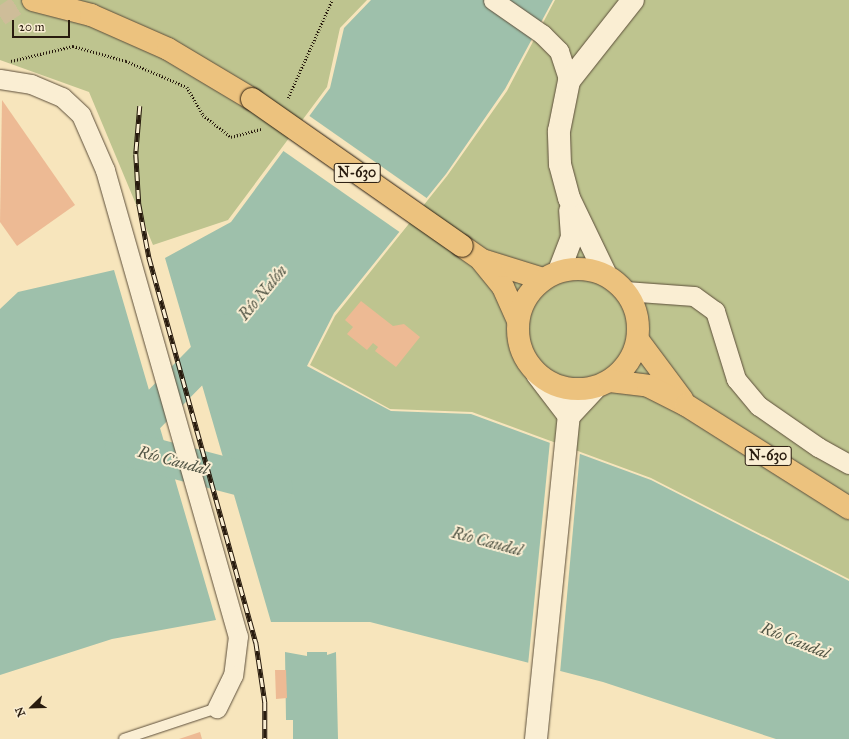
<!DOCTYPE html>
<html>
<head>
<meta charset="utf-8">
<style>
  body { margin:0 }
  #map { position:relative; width:849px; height:739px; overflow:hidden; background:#f7e5bc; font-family:"IM FELL Great Primer",serif }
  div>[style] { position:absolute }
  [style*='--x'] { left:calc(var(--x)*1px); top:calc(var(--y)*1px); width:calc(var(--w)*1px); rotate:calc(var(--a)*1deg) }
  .green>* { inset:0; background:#bec48f }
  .water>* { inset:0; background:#9ec0ab }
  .pier>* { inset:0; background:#f7e5bc }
  .river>* { height:35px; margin:-17.5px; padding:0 17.5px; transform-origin:17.5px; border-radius:17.5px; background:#9ec0ab }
  .building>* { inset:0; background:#edba94 }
  .street-tunnel>* { height:19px; margin-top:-9.5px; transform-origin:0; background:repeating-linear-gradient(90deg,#cebd99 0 19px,transparent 0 29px) }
  .path>* { height:2.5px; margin-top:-1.25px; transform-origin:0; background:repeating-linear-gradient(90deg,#281b0e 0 1px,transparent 0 3px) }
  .roads { filter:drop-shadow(0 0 1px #5c4e3a) drop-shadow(0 0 1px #5c4e3a) }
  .lane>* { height:10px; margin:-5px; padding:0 5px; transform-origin:5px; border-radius:5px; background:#faeed3 }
  .street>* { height:19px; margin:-9.5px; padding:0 9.5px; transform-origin:9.5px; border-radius:9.5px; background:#faeed3 }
  .secondary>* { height:22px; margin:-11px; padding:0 11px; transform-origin:11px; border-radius:11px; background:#faeed3 }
  .highway>* { height:22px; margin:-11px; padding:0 11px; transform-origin:11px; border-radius:11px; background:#ecc27e }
  .highway>.ring { margin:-11px; padding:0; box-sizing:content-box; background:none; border:22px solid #ecc27e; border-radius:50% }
  .rail>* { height:4.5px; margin-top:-2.25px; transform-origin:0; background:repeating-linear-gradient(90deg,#faeed3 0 9px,#281b0e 0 18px); box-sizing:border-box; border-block:1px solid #281b0e }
  .bridges { filter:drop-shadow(0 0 1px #281b0e) drop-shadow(0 0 1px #281b0e) }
  .highway-bridge>* { height:22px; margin:-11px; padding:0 11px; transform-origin:11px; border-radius:11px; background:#ecc27e }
  span { translate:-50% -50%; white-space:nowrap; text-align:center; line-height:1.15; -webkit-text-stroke:4px #faeed3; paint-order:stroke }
  .shield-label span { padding:1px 3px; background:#faeed3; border:1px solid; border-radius:3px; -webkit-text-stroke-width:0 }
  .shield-label { font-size:14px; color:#281b0e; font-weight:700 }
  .water-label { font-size:16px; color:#515545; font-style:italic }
  .north { position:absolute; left:12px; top:687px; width:40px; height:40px; -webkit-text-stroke:3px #faeed3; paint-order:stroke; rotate:247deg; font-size:11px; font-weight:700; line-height:16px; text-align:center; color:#281b0e }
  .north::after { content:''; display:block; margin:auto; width:14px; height:18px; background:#281b0e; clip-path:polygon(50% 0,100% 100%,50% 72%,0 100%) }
  .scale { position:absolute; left:12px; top:20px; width:58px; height:18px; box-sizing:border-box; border:2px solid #281b0e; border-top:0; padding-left:5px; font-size:12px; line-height:14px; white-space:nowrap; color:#281b0e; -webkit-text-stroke:3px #faeed3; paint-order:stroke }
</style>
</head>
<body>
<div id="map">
  <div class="green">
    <div style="clip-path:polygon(0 0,367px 0,340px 28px,327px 87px,228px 220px,153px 245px,89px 92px,0 60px)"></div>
    <div style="clip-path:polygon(555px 0,849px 0,849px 579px,651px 478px,472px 412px,390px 409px,310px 365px,335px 316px,447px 176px,507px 91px)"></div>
  </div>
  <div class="water">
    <div style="clip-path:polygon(371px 0,553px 0,505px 89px,446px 174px,334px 313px,307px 366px,391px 411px,471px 414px,651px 480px,849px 581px,849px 739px,776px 739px,603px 682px,370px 622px,271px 622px,165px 258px,231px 222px,330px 88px,344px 28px)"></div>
    <div style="clip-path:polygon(114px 270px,216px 620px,112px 639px,0 675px,0 309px,18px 292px)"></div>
    <div style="clip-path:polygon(285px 652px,307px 656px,307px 652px,327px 652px,327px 655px,336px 652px,338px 739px,293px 739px,293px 720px,286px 720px)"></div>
  </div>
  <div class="pier">
    <div style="clip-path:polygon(308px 115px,428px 199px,401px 233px,282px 150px)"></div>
    <div style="clip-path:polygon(550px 441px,580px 452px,560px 673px,528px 665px)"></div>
  </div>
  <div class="river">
    <div style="--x:121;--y:442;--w:156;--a:-45.5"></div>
    <div style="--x:122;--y:447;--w:158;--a:14.7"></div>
  </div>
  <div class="building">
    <div style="clip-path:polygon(2px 100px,75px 205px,17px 246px,0 222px)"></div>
    <div style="clip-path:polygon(361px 301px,393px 326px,404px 324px,420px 337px,396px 367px,375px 351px,378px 347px,373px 343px,367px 350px,347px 334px,353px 327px,345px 320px)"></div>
    <div style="clip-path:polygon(275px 670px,286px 670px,287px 698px,276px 699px)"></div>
    <div style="clip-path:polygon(200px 732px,202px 739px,179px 739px)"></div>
  </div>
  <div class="street-tunnel">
    <div style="--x:0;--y:16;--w:30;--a:-33"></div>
  </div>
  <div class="path">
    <div style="--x:11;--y:61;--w:64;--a:-13.6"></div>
    <div style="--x:73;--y:46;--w:55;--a:15.8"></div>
    <div style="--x:126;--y:61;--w:66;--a:23.1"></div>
    <div style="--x:187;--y:87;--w:32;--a:60"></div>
    <div style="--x:203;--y:115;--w:36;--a:38"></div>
    <div style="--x:231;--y:137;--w:31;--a:-15"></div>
    <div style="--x:288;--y:98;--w:107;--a:-65.8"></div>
  </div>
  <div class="roads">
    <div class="lane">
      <div style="--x:124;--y:739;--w:98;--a:-18.4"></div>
    </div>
    <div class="street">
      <div style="--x:493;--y:0;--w:60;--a:34.8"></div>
      <div style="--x:542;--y:34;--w:24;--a:45"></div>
      <div style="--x:559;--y:51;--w:32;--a:72"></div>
      <div style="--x:0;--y:79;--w:31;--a:9"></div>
      <div style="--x:31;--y:84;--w:34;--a:23"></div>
      <div style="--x:62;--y:97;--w:26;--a:43"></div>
      <div style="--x:81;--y:115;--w:60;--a:66.4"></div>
      <div style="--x:105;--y:170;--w:485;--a:74.1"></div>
      <div style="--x:238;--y:636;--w:39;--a:97"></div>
      <div style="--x:233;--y:675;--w:37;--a:116"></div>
      <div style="--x:625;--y:291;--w:69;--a:4.1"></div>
      <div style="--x:694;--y:296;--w:26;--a:36"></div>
      <div style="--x:715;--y:311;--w:71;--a:72.8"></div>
      <div style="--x:736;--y:379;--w:35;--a:50"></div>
      <div style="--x:759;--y:406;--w:72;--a:34.8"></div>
      <div style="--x:818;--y:447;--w:35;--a:29"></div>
    </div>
    <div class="secondary">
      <div style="--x:559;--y:271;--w:36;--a:-69"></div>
      <div style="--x:572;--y:237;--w:26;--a:-94"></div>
      <div style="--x:606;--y:275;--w:85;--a:-115.7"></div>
      <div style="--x:569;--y:198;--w:35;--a:-105"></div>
      <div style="--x:560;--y:164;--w:33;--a:-92"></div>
      <div style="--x:559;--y:131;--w:51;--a:-78.7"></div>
      <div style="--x:569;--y:81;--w:103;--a:-51.7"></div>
      <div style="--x:537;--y:374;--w:53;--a:52.7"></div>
      <div style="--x:536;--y:739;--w:325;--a:-84.2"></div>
      <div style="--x:569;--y:416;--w:38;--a:-47"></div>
    </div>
    <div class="highway">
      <div style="--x:33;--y:0;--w:60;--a:14.5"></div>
      <div style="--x:91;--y:15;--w:84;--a:23.8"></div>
      <div style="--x:168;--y:49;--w:98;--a:30.8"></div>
      <div style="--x:462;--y:246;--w:24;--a:35"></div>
      <div style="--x:482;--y:260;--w:64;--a:17.3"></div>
      <div style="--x:482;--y:261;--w:33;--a:51"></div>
      <div style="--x:503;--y:287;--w:37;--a:66"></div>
      <div class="ring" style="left:518px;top:269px;width:98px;height:98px"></div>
      <div style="--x:638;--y:340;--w:74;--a:53.3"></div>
      <div style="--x:610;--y:381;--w:38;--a:7"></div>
      <div style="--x:648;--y:386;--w:42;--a:26.6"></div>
      <div style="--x:686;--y:405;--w:193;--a:32.3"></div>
    </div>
  </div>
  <div class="rail">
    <div style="--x:140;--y:106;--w:48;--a:94.8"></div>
    <div style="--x:136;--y:154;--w:50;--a:86.6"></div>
    <div style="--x:139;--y:204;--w:54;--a:79.3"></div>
    <div style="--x:149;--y:257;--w:400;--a:74.5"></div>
    <div style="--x:256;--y:642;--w:61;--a:81.5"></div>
    <div style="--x:265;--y:702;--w:37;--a:90"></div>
  </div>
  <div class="bridges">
    <div class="highway-bridge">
      <div style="--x:252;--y:99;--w:256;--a:35"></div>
    </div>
  </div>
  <div class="shield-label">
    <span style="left:357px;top:173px">N-630</span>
    <span style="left:768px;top:456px">N-630</span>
  </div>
  <div class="water-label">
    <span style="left:263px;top:293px;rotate:-50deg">Río Nalón</span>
    <span style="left:173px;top:461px;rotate:15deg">Río Caudal</span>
    <span style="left:487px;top:542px;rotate:15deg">Río Caudal</span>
    <span style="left:795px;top:641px;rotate:22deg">Río Caudal</span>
  </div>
  <div class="north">N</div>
  <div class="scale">20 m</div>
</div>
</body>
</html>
